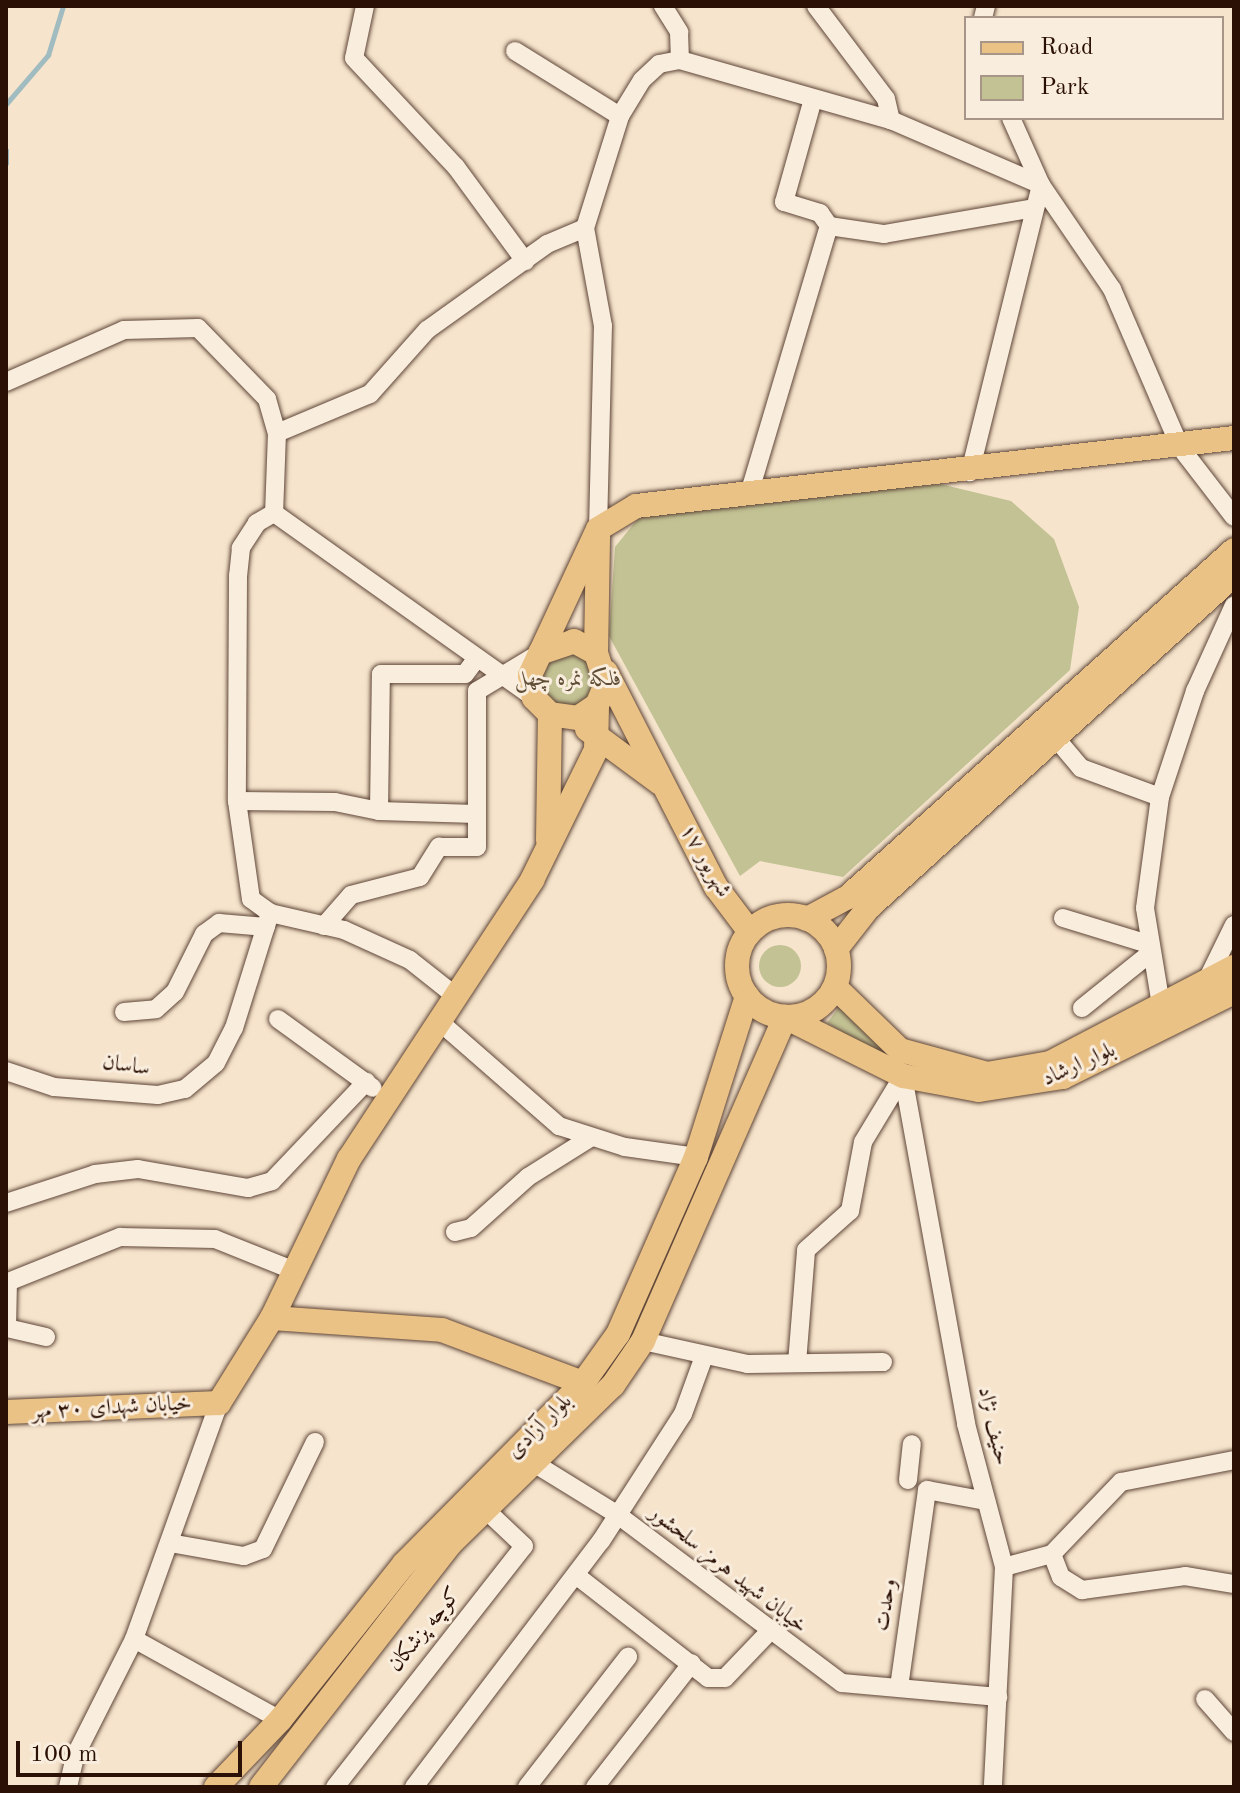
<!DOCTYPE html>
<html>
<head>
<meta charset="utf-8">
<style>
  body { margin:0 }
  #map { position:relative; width:1240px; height:1793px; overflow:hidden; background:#f6e4cc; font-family:"Old Standard TT",Amiri,serif }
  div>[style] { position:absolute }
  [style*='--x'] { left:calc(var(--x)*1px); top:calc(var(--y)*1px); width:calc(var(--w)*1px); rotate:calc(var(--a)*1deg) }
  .green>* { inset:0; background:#c2c294 }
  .round { border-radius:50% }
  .stream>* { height:5px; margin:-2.5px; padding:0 2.5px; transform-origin:2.5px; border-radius:2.5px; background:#a0bcc0 }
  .roads { filter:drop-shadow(0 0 2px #5e4537) drop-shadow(0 0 2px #5e4537) }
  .minor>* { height:18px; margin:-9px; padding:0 9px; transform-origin:9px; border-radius:9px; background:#f9edde }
  .major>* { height:24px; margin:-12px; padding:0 12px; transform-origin:12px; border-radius:12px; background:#ebc286 }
  .major>.ring { margin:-12px; padding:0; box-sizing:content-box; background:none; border:24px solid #ebc286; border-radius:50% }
  span { translate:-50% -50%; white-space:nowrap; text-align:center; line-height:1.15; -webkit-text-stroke:6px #f9edde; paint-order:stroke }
  .park-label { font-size:22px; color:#604e37; font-style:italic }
  .street-label { font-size:22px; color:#2b1005 }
  .frame { position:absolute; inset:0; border:8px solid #2b1005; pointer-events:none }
  .legend { position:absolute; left:964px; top:16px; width:260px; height:104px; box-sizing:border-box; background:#f9edde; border:2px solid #a79587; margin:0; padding:10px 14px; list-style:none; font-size:24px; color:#2b1005 }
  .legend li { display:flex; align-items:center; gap:16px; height:40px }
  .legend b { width:40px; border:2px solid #a79587 }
  .scale { position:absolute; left:16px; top:1741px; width:226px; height:36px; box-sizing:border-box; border:4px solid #2b1005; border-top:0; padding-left:10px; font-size:24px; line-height:28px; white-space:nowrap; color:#2b1005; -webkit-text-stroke:6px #f9edde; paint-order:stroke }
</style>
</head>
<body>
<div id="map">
  <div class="green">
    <div style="clip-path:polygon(940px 484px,1011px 501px,1054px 539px,1079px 607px,1070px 670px,843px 877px,760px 861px,740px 876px,609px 636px,615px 547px,640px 516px,658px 509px)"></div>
    <div style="clip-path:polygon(570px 647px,597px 664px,591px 704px,551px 708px,537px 670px)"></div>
    <div class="round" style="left:759px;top:945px;width:42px;height:42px"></div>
    <div style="clip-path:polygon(839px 1007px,882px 1048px,879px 1053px,827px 1023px)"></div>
  </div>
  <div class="stream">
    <div style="--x:6;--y:104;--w:65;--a:-49.4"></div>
    <div style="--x:48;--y:55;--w:51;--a:-73"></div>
    <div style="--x:6;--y:150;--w:13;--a:90"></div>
  </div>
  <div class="roads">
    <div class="minor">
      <div style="--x:365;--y:6;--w:53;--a:101.9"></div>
      <div style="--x:354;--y:58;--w:149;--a:46.9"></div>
      <div style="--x:456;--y:167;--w:117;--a:53.7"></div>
      <div style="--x:663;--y:6;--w:31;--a:58"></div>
      <div style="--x:679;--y:32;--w:28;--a:88"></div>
      <div style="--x:816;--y:6;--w:116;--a:53"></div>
      <div style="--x:886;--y:99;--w:22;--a:77"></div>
      <div style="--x:891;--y:120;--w:163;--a:23.4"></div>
      <div style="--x:1041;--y:185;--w:296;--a:103.9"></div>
      <div style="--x:983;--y:18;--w:12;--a:-76"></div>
      <div style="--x:515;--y:51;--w:123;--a:31.8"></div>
      <div style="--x:813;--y:99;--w:107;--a:105.7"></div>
      <div style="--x:784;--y:202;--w:38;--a:17"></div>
      <div style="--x:820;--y:213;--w:16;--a:55"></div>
      <div style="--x:1011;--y:118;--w:73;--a:65.9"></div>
      <div style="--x:1041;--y:185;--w:126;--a:55.7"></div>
      <div style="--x:1112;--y:289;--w:172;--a:66.7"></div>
      <div style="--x:1180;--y:447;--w:88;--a:52.4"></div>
      <div style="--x:6;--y:382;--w:129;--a:-23.8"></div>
      <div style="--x:124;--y:330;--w:74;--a:-1.5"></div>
      <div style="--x:198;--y:328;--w:99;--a:45.8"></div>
      <div style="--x:267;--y:399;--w:35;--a:74"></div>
      <div style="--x:277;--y:433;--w:80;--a:92.1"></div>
      <div style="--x:277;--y:433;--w:101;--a:-22.8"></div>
      <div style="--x:370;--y:394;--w:86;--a:-48.3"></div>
      <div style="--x:427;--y:330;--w:148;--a:-35.6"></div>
      <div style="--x:547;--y:244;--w:41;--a:-22.8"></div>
      <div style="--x:749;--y:494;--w:280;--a:-73.4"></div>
      <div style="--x:829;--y:226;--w:56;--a:8.3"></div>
      <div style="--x:884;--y:234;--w:152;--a:-9.8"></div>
      <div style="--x:274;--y:513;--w:20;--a:150"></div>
      <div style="--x:257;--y:523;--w:30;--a:123"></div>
      <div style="--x:241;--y:548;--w:27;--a:96"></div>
      <div style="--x:238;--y:575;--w:226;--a:90.3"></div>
      <div style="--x:237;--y:801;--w:99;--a:81.9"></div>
      <div style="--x:251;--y:899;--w:24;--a:36"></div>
      <div style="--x:270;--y:913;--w:76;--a:12.9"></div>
      <div style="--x:344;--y:930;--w:72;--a:24.4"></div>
      <div style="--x:410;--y:960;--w:61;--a:38.4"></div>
      <div style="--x:274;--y:513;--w:319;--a:35.4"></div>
      <div style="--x:598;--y:529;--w:203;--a:-88.6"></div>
      <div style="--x:603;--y:326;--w:100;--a:-100.4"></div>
      <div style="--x:585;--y:228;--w:117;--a:-72.6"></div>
      <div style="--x:620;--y:116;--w:42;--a:-58.6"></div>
      <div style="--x:642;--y:80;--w:23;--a:-43"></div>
      <div style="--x:659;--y:64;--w:21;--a:-11"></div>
      <div style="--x:680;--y:60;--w:219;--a:15.9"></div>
      <div style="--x:1054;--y:736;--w:42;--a:49.8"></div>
      <div style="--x:1081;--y:768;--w:84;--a:20.2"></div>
      <div style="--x:237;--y:801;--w:98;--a:0.6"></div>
      <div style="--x:335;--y:802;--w:45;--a:11.6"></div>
      <div style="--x:379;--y:811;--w:137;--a:-89.2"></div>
      <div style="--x:381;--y:674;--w:84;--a:0"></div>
      <div style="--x:465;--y:674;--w:15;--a:-53"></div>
      <div style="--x:379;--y:811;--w:97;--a:1.8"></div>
      <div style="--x:1063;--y:918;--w:86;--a:17"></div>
      <div style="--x:324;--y:926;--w:41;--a:-48.9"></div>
      <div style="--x:351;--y:895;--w:71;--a:-14.6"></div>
      <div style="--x:420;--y:877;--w:36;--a:-58"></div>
      <div style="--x:439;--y:847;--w:38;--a:0"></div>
      <div style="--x:477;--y:847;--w:156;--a:-90"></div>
      <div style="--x:477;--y:691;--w:74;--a:-31.1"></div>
      <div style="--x:1208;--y:978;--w:59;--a:-63.9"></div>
      <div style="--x:1161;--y:1005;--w:98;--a:-99.4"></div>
      <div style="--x:1145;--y:908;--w:112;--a:-82.3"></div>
      <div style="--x:1160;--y:797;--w:112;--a:-71.7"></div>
      <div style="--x:1195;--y:691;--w:94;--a:-65.6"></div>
      <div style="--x:1082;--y:1008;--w:85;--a:-38.8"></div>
      <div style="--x:124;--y:1012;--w:32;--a:-5"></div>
      <div style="--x:156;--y:1009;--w:25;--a:-42"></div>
      <div style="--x:175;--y:992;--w:65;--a:-63.4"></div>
      <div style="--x:204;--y:934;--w:19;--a:-36"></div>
      <div style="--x:219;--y:923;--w:47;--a:4.9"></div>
      <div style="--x:278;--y:1019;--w:117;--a:36"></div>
      <div style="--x:441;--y:1023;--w:157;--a:41.1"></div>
      <div style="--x:559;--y:1126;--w:69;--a:17.7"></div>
      <div style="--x:625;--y:1147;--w:72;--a:8"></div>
      <div style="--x:6;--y:1071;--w:51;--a:18.4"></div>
      <div style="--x:54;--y:1087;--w:104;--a:4.4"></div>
      <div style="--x:158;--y:1095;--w:28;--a:-13"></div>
      <div style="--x:185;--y:1089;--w:40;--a:-40"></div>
      <div style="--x:216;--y:1063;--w:39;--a:-63"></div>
      <div style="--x:234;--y:1028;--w:121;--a:-72.6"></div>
      <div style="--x:903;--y:1076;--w:354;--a:79.7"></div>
      <div style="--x:966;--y:1424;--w:148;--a:75.1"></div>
      <div style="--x:1004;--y:1567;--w:220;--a:92.9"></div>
      <div style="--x:6;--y:1203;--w:94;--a:-18"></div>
      <div style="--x:95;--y:1174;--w:43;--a:-6.6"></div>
      <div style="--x:138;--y:1169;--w:112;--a:9.8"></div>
      <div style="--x:248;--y:1188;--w:25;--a:-16"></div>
      <div style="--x:272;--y:1181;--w:137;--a:-46.5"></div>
      <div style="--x:455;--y:1232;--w:16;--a:-14"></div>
      <div style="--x:471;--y:1228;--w:76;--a:-41.8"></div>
      <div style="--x:528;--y:1177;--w:73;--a:-32.2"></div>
      <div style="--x:46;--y:1337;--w:40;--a:-167"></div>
      <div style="--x:7;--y:1328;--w:46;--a:-88.8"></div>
      <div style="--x:8;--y:1282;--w:121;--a:-21.9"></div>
      <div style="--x:120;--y:1237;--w:95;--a:1.2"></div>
      <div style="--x:215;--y:1239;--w:83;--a:21.9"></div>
      <div style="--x:643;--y:1341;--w:107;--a:12.4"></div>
      <div style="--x:748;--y:1364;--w:135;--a:-0.8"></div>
      <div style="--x:797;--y:1363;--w:113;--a:-85.4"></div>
      <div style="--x:806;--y:1250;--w:59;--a:-41.6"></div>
      <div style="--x:850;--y:1211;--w:70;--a:-79.3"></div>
      <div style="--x:863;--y:1142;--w:77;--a:-58.8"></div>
      <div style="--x:537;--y:1465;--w:95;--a:31.7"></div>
      <div style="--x:618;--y:1515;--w:280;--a:36.9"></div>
      <div style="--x:842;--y:1683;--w:157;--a:5.1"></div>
      <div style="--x:908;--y:1480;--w:36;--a:-84"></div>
      <div style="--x:170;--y:1543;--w:75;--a:10"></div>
      <div style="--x:244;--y:1556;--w:20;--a:-20"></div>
      <div style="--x:263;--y:1549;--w:119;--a:-64.1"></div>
      <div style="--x:1052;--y:1554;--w:25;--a:69"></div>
      <div style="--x:1061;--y:1577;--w:25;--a:32"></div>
      <div style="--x:1082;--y:1590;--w:104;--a:-7.7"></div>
      <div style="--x:1185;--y:1576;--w:50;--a:9.3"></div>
      <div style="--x:1004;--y:1567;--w:50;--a:-15.2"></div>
      <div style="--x:1052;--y:1554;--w:100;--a:-46.2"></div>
      <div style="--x:1121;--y:1482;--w:115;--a:-11"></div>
      <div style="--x:577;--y:1576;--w:166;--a:37.9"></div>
      <div style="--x:708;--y:1678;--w:17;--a:0"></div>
      <div style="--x:725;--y:1678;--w:64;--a:-46.3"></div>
      <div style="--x:134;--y:1639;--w:167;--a:29"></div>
      <div style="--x:899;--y:1687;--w:199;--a:-81.9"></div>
      <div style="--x:927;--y:1490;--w:60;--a:10.6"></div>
      <div style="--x:1205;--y:1699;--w:44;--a:48.7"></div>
      <div style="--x:68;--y:1787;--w:32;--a:-77"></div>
      <div style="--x:75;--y:1756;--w:131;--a:-63.2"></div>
      <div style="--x:134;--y:1639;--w:251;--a:-70.2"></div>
      <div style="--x:335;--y:1787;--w:306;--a:-51.9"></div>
      <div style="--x:524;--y:1546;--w:51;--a:-136.6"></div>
      <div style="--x:414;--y:1787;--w:309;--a:-52.8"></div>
      <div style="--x:601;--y:1541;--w:151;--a:-57.2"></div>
      <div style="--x:683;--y:1414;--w:59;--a:-70"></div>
      <div style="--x:527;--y:1787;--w:165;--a:-52.2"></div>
      <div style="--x:595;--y:1787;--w:157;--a:-52"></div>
    </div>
    <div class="major">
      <div style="--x:540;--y:653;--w:36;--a:-19"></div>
      <div style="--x:574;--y:641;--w:25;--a:29"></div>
      <div style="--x:596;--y:653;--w:33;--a:72"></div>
      <div style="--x:606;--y:684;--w:23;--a:113"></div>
      <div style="--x:597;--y:705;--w:23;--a:146"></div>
      <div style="--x:578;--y:718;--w:28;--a:-172"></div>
      <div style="--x:550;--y:714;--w:23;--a:-135"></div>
      <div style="--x:534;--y:698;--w:23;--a:-100"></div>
      <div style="--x:530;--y:675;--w:161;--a:-65"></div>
      <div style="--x:598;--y:529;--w:44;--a:-31.2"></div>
      <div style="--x:636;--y:506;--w:602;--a:-6.49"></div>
      <div style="--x:596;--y:653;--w:117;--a:-89"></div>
      <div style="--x:606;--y:672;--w:242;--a:62.9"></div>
      <div style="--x:716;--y:887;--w:56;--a:52.9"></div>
      <div style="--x:587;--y:729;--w:91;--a:36.5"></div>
      <div style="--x:548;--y:840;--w:126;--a:-89.1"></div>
      <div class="ring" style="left:737px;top:915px;width:78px;height:78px"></div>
      <div style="--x:807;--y:919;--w:47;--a:-28.2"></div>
      <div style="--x:848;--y:897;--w:519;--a:-41.95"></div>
      <div style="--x:836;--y:949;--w:52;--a:-52"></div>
      <div style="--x:868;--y:908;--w:495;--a:-42.3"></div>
      <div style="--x:835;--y:987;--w:91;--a:44.1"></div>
      <div style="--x:900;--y:1050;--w:90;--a:15.4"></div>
      <div style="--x:987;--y:1074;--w:64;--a:-9.9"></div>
      <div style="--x:1050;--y:1063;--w:208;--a:-27.6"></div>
      <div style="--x:272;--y:1318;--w:170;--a:4"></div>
      <div style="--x:442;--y:1330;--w:151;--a:20.6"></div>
      <div style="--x:6;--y:1412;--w:213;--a:-2.4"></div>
      <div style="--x:219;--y:1403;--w:100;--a:-58.1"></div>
      <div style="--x:272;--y:1318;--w:177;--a:-64.2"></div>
      <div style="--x:349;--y:1159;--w:334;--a:-56.7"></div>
      <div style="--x:532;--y:880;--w:145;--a:-63.8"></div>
      <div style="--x:596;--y:750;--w:45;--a:-88.7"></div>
      <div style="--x:216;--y:1787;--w:93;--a:-46.3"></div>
      <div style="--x:280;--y:1720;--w:199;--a:-51.5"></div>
      <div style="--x:404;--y:1564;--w:255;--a:-45.3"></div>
      <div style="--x:583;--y:1383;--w:60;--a:-54.5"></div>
      <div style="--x:618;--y:1334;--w:193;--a:-66.2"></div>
      <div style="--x:696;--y:1157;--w:169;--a:-72.4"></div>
      <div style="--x:261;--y:1787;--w:309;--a:-52.1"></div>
      <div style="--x:451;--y:1543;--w:226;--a:-44.3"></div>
      <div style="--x:613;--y:1385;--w:53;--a:-55.7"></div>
      <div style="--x:643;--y:1341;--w:354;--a:-66.3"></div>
      <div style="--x:785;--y:1017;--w:132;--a:26.6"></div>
      <div style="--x:903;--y:1076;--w:77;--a:10.4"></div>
      <div style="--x:979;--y:1090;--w:85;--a:-8.8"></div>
      <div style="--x:1063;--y:1077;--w:191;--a:-26.4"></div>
    </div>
  </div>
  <div class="park-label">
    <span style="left:568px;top:680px">فلکه نمره چهل</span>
  </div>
  <div class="street-label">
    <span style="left:705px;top:861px;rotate:60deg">۱۷ شهریور</span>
    <span style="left:1079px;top:1065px;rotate:-24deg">بلوار ارشاد</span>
    <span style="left:126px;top:1066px;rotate:8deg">ساسان</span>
    <span style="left:112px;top:1408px;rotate:-3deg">خیابان شهدای ۳۰ مهر</span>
    <span style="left:993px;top:1426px;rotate:77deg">حنیف نژاد</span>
    <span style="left:540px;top:1427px;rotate:-45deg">بلوار آزادی</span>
    <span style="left:728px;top:1570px;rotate:38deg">خیابان شهید هرمز سلحشور</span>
    <span style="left:886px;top:1605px;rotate:-82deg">وحدت</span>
    <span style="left:425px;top:1630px;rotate:-51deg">کوچه پزشکان</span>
  </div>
  <div class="frame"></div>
  <ul class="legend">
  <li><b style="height:10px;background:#ebc286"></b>Road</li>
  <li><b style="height:22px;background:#c2c294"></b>Park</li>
  </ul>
  <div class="scale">100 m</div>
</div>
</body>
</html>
